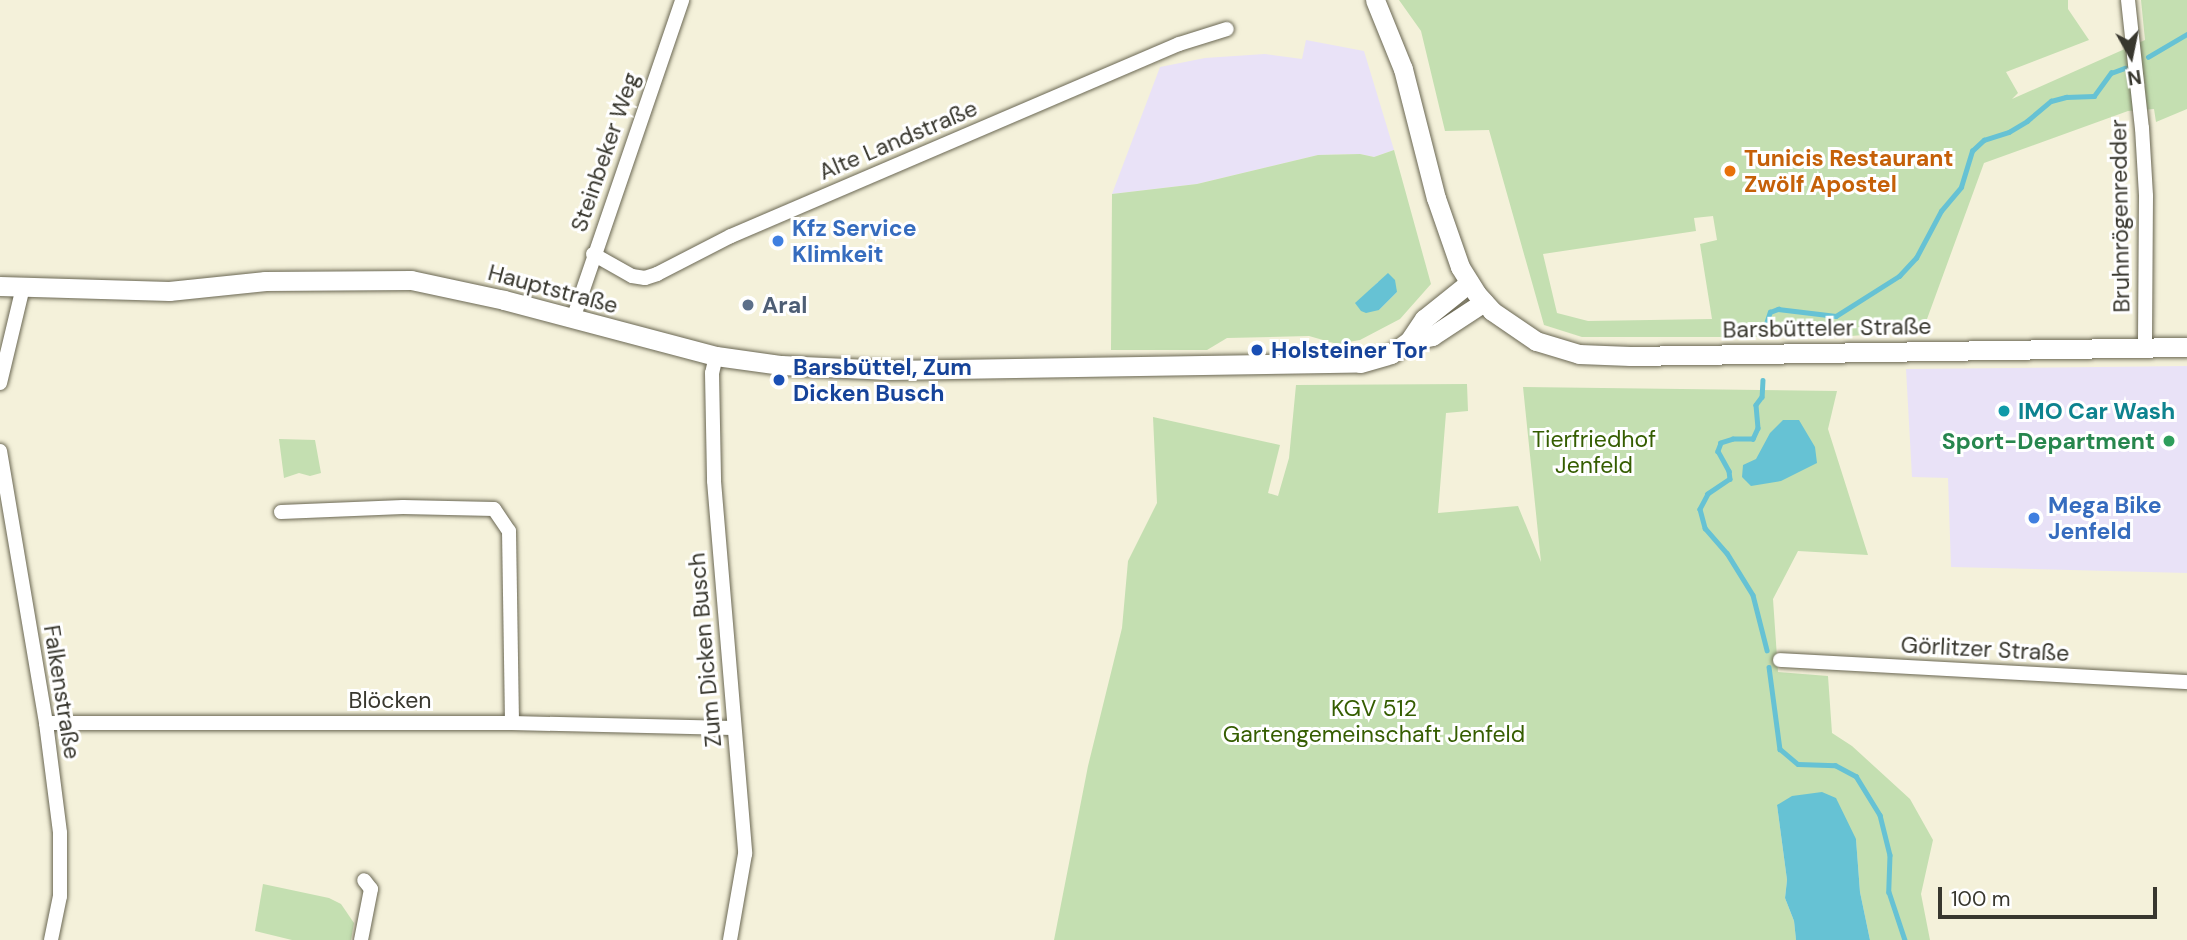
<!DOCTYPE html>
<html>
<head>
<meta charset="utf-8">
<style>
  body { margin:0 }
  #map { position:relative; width:2187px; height:940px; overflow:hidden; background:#f4f1da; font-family:"DM Sans",sans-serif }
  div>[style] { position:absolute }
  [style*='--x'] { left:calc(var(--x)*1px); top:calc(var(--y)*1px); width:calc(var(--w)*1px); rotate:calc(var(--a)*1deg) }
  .commercial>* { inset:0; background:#e9e2f7 }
  .green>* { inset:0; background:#c4dfb1 }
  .water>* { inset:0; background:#66c2d4 }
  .stream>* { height:4.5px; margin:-2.25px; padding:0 2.25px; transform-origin:2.25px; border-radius:2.25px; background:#66c2d4 }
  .roads { filter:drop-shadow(0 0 2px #6a6753) drop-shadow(0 0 2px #6a6753) }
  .street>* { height:14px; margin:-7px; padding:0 7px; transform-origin:7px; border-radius:7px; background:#fff }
  .secondary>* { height:19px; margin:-9.5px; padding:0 9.5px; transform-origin:9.5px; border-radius:9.5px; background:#fff }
  .dots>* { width:19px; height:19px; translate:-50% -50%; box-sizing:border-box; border:4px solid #fff; border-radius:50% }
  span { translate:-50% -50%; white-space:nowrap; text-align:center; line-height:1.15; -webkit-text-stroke:6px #fff; paint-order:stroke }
  .street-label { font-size:23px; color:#38372e }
  .food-label { font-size:23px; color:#c56008; font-weight:700 }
  .left { translate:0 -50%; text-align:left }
  .shop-label { font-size:23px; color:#366cbe; font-weight:700 }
  .service-label { font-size:23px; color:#4e5e75; font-weight:700 }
  .transit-label { font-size:23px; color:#164399; font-weight:700 }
  .culture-label { font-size:23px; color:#0d838f; font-weight:700 }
  .park-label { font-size:23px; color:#355d01 }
  .leisure-label { font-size:23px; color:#27864d; font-weight:700 }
  .right { translate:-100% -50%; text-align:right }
  .north { position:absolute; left:2096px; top:21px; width:70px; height:70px; -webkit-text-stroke:5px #fff; paint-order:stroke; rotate:171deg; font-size:19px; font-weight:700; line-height:28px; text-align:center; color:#38372e }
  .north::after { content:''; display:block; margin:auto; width:24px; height:32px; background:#38372e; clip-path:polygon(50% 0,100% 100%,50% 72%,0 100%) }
  .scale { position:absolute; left:1938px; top:887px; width:219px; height:32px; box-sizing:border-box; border:4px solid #38372e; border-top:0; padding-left:9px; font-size:21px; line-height:24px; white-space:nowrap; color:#38372e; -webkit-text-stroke:5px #fff; paint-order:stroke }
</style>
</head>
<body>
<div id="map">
  <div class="commercial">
    <div style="clip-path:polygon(1306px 40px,1364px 51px,1394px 150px,1374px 157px,1360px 154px,1318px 155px,1197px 184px,1112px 194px,1160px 67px,1205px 58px,1265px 54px,1302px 59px)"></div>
    <div style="clip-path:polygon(2187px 366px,2187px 573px,1951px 567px,1948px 478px,1912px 477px,1906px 369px)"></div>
  </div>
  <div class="green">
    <div style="clip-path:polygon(evenodd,1399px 0,2068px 0,2068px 9px,2089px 40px,2006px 72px,2018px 93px,2012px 99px,2145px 40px,2141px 0,2187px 0,2187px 109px,2156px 122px,2154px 109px,2128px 111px,1984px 163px,1923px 330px,1839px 337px,1582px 337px,1544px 325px,1489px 130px,1445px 131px,1421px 31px,1399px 0,1713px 216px,1717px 240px,1700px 244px,1712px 319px,1588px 321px,1557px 313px,1543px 254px,1696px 231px,1694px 218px,1713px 216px)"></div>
    <div style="clip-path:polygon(evenodd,1394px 150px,1431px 284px,1400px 319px,1360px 340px,1337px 344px,1309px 336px,1227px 338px,1207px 350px,1111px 350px,1112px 194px,1197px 184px,1318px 155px,1360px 154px,1374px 157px,1394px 150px,1378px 282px,1397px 292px,1379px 310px,1373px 287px,1378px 282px)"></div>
    <div style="clip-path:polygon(1467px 384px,1468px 411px,1446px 413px,1438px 513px,1518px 506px,1541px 562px,1523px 387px,1837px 391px,1828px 429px,1868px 555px,1798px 551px,1773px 599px,1778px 672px,1828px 676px,1832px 733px,1852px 746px,1910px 799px,1933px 840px,1921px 894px,1930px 940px,1870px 940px,1860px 892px,1856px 839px,1777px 805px,1787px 880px,1785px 898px,1794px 921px,1796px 940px,1054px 940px,1088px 766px,1122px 628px,1128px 561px,1157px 503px,1153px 417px,1280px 445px,1268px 493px,1278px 496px,1289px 458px,1296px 385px)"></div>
    <div style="clip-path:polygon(279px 439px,315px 440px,321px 473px,310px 476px,299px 473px,284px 478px)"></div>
    <div style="clip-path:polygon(263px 884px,329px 898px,341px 904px,354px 923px,351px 940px,292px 940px,255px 931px)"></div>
  </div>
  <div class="water">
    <div style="clip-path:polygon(1388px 273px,1395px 280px,1397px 292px,1379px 310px,1366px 313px,1361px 311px,1355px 303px)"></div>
    <div style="clip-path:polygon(1783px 420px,1799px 420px,1815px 447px,1817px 463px,1781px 481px,1751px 486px,1742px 477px,1743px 465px,1756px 459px,1770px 433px)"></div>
    <div style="clip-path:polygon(1822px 792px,1836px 798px,1856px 839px,1860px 892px,1870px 940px,1796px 940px,1794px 921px,1785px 898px,1787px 880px,1777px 805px,1792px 796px)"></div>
  </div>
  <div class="stream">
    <div style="--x:2148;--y:57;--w:45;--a:-30.5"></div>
    <div style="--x:1764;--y:330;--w:19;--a:-72"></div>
    <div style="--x:1770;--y:312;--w:9;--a:-21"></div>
    <div style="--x:1778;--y:309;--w:58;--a:6.9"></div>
    <div style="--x:1836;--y:316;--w:75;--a:-32.4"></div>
    <div style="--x:1899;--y:276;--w:25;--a:-47"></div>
    <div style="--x:1916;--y:258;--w:53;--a:-62"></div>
    <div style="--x:1941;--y:211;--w:31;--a:-50"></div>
    <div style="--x:1961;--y:187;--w:38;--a:-73"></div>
    <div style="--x:1972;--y:151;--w:16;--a:-43"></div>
    <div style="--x:1984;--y:140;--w:26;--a:-18"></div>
    <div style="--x:2009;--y:132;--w:21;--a:-31"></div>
    <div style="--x:2027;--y:121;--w:31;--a:-40"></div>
    <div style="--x:2051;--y:101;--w:16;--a:-15"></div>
    <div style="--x:2066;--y:97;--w:28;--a:-2"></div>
    <div style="--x:2094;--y:96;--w:29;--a:-54"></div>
    <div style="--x:2111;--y:73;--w:15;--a:-20"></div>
    <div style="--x:1763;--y:380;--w:17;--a:93"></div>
    <div style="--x:1762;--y:397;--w:10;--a:127"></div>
    <div style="--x:1756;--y:405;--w:23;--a:85"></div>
    <div style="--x:1758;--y:428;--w:12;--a:114"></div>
    <div style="--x:1753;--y:439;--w:20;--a:180"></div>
    <div style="--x:1733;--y:439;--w:13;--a:162"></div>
    <div style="--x:1721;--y:443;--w:9;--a:111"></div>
    <div style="--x:1718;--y:451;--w:23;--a:61"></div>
    <div style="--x:1729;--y:471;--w:8;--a:83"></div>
    <div style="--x:1730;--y:479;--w:27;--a:146"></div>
    <div style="--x:1708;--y:494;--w:17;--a:118"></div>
    <div style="--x:1700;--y:509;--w:20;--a:75"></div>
    <div style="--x:1705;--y:528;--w:33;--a:49"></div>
    <div style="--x:1727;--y:553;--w:49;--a:58.2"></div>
    <div style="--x:1753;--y:595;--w:57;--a:75.7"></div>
    <div style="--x:1769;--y:667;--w:83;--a:82.4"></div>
    <div style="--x:1780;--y:749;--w:23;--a:40"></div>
    <div style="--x:1798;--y:764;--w:37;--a:2"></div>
    <div style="--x:1835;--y:765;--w:24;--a:28"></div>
    <div style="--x:1856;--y:776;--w:46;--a:58.4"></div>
    <div style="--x:1880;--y:815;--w:41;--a:76"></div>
    <div style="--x:1890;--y:855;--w:37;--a:92"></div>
    <div style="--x:1889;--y:892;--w:51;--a:71.6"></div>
  </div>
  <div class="roads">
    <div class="street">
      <div style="--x:2128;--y:0;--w:129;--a:83.8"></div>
      <div style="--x:2142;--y:128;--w:68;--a:86.6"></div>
      <div style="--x:2146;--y:196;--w:151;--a:90.4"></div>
      <div style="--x:593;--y:254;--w:45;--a:29.4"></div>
      <div style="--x:632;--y:276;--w:13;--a:9"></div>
      <div style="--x:645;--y:278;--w:13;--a:-18"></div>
      <div style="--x:657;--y:274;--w:83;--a:-27.2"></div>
      <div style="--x:731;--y:236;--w:487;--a:-23.2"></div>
      <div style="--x:1179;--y:44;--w:50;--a:-17.4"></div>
      <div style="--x:573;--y:319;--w:337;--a:-71.1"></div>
      <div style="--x:716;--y:356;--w:17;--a:103"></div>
      <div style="--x:712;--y:373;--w:108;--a:88.9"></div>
      <div style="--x:714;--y:481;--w:374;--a:85.2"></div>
      <div style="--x:745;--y:854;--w:87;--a:99.9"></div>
      <div style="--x:0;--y:383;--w:99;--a:-76.5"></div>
      <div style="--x:0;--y:451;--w:276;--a:80.4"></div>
      <div style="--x:46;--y:723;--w:111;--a:82.7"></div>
      <div style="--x:60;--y:833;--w:63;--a:90"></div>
      <div style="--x:60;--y:896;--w:45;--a:101.6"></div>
      <div style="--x:281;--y:512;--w:122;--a:-2.3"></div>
      <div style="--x:403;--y:507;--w:91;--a:1.3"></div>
      <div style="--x:494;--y:509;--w:27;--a:56"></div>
      <div style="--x:509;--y:531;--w:192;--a:89.1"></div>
      <div style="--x:1780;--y:660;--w:408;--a:3.1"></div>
      <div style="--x:46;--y:723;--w:466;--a:0"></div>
      <div style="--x:512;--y:723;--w:221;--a:1.3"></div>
      <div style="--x:361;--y:940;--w:52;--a:-78.9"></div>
      <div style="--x:371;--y:889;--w:11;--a:-128"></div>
    </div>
    <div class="secondary">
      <div style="--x:1375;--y:0;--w:74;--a:67.9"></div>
      <div style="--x:1403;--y:69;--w:133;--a:75.7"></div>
      <div style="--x:1436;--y:198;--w:73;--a:70.8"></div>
      <div style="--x:1460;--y:267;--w:31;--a:58"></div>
      <div style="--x:1476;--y:293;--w:24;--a:48"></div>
      <div style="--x:1492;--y:311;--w:53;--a:34.3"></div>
      <div style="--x:1536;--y:341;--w:45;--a:16.8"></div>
      <div style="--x:1579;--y:354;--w:51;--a:2.2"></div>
      <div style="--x:1630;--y:356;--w:557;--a:-0.93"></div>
      <div style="--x:0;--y:286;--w:169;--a:1.7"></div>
      <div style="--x:169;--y:291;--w:97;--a:-5.9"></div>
      <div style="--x:265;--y:281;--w:146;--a:-0.4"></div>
      <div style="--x:411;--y:280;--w:95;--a:12.1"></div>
      <div style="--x:504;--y:300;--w:219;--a:14.8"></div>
      <div style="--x:716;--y:356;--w:66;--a:7.9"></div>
      <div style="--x:781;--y:365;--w:108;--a:2.7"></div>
      <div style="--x:889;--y:370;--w:471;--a:-0.9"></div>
      <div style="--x:1360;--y:363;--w:32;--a:-16"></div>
      <div style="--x:1391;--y:354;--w:22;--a:-36"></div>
      <div style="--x:1409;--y:341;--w:24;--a:-12"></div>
      <div style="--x:1432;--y:336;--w:62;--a:-33.2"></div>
      <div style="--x:1409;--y:341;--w:27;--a:-56"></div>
      <div style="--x:1424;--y:319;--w:58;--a:-38.7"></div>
    </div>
  </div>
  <div class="dots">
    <div style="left:1730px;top:171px;background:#e8710a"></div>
    <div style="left:778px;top:241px;background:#3f7fe0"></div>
    <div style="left:748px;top:305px;background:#5c6f8a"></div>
    <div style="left:1257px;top:350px;background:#1a4fb4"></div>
    <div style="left:779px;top:380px;background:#1a4fb4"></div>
    <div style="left:2004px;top:411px;background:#0f9aa8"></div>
    <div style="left:2169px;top:441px;background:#2e9e5b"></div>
    <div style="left:2034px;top:518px;background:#3f7fe0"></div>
  </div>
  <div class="street-label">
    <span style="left:898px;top:140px;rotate:-23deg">Alte Landstraße</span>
    <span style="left:605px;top:152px;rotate:-71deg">Steinbeker Weg</span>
    <span style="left:2120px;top:216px;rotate:-91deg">Bruhnrögenredder</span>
    <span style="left:553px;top:289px;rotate:15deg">Hauptstraße</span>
    <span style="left:1827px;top:328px;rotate:-1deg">Barsbütteler Straße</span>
    <span style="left:1985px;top:649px;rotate:3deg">Görlitzer Straße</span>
    <span style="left:705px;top:650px;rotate:-95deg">Zum Dicken Busch</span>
    <span style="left:62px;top:692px;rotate:81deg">Falkenstraße</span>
    <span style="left:390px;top:700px">Blöcken</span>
  </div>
  <div class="food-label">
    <span class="left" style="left:1744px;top:171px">Tunicis Restaurant<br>Zwölf Apostel</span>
  </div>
  <div class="shop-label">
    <span class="left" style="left:792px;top:241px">Kfz Service<br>Klimkeit</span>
    <span class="left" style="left:2048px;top:518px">Mega Bike<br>Jenfeld</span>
  </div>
  <div class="service-label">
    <span class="left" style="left:762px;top:305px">Aral</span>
  </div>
  <div class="transit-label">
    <span class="left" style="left:1271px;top:350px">Holsteiner Tor</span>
    <span class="left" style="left:793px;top:380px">Barsbüttel, Zum<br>Dicken Busch</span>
  </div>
  <div class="culture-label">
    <span class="left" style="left:2018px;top:411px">IMO Car Wash</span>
  </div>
  <div class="park-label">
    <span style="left:1594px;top:452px">Tierfriedhof<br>Jenfeld</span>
    <span style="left:1374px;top:721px">KGV 512<br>Gartengemeinschaft Jenfeld</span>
  </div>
  <div class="leisure-label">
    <span class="right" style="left:2155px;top:441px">Sport-Department</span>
  </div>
  <div class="north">N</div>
  <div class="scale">100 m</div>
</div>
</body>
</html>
